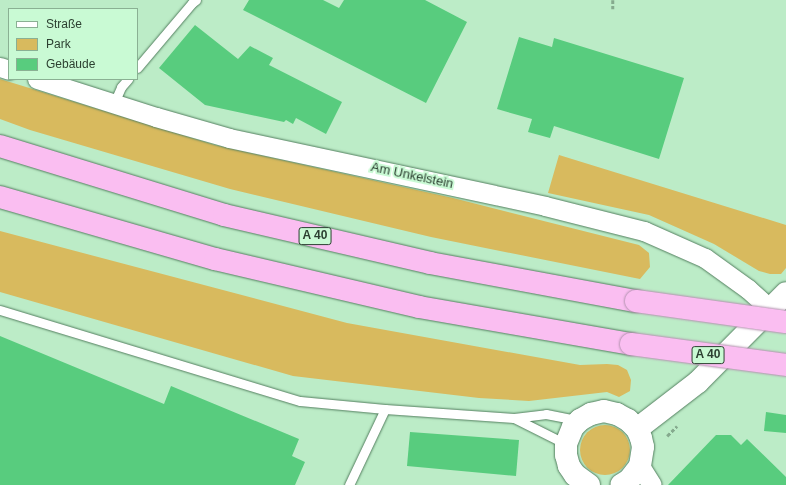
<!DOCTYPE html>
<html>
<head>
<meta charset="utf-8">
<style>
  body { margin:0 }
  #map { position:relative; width:786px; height:485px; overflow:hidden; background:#bcecc7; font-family:Arial,sans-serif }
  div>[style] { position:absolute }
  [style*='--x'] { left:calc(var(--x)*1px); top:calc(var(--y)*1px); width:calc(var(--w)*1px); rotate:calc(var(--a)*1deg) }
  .green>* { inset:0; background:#d8ba5e }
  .round { border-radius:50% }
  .building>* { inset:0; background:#58cc7e }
  .path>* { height:2.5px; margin-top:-1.25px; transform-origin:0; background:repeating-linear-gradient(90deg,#85aa8e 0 4px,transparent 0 6px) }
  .roads { filter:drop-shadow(0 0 1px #537f5f) drop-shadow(0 0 1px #537f5f) }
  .lane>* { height:9px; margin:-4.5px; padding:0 4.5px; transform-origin:4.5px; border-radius:4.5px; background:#fff }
  .street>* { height:19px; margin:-9.5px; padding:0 9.5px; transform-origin:9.5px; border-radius:9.5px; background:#fff }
  .secondary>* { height:22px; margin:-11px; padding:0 11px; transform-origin:11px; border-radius:11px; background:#fff }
  .highway>* { height:22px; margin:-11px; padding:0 11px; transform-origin:11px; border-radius:11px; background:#fabef1 }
  .bridges { filter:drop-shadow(0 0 1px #b292ae) drop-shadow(0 0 1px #b292ae) }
  .highway-bridge>* { height:22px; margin:-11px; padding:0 11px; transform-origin:11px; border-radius:11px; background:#fabef1 }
  span { translate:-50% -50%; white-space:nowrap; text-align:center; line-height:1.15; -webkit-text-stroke:4px #c9fad4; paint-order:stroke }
  .shield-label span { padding:1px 3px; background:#c9fad4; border:1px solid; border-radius:3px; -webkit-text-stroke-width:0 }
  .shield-label { font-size:12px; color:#2c4031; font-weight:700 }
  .street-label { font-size:13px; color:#2c4031 }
  .legend { position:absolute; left:8px; top:8px; width:130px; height:72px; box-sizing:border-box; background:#c9fad4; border:1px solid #8ab093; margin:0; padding:5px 7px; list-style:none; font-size:12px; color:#2c4031 }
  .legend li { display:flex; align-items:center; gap:8px; height:20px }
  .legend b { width:20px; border:1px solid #8ab093 }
</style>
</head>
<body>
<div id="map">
  <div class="green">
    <div style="clip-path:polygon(0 79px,215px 145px,453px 198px,639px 245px,649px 253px,650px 267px,640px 279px,630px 277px,431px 237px,230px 189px,30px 130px,0 119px)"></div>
    <div style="clip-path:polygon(559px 155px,786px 225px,786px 268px,781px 274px,770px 274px,759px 271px,714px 244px,649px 215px,548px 193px)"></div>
    <div style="clip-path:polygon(0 231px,347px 323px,580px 365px,607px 364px,618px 365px,627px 370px,631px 380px,630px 391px,619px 397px,607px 392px,529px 401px,479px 398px,293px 376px,0 292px)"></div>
    <div class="round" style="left:580px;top:425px;width:50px;height:50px"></div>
  </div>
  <div class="building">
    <div style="clip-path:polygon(249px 0,323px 0,339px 8px,344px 0,425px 0,467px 22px,426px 103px,243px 10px)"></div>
    <div style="clip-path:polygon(195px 25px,238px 59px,250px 46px,273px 58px,269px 65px,342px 102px,326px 134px,296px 118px,293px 124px,286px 120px,284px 122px,205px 105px,159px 68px)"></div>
    <div style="clip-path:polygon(519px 37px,552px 47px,554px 38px,684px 78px,659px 159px,554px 126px,550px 138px,528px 132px,532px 119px,497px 109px)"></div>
    <div style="clip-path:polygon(0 336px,164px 404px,171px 386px,299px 439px,292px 456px,305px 462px,295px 485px,0 485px)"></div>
    <div style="clip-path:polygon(766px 412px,786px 415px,786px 433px,764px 431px)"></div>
    <div style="clip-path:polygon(410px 432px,519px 440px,516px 476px,407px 466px)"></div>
    <div style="clip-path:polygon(716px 435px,731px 435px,741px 445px,747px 439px,786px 477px,786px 485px,668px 485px)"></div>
  </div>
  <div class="path">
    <div style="--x:613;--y:0;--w:9;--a:90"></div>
    <div style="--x:667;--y:436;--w:14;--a:-45"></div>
  </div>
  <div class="roads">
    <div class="lane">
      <div style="--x:137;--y:68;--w:85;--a:-49.8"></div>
      <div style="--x:192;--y:3;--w:5;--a:-37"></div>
      <div style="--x:114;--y:103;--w:17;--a:-66"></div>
      <div style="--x:121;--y:87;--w:11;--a:-49"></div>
      <div style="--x:0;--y:310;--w:313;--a:16.9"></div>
      <div style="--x:300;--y:401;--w:85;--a:5.4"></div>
      <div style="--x:385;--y:409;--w:129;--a:4"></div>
      <div style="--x:514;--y:418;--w:32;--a:-7"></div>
      <div style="--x:546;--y:414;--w:33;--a:11"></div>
      <div style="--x:514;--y:418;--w:58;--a:26.6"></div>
      <div style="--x:349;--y:485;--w:84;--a:-64.7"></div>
    </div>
    <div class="street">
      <div style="--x:0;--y:67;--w:9;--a:18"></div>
      <div style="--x:37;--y:79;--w:125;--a:17.7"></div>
      <div style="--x:156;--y:117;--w:76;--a:16"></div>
      <div style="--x:229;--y:138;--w:323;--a:12.1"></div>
      <div style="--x:545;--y:206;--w:102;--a:14.2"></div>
      <div style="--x:644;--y:231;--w:67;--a:23.9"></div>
      <div style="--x:705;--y:258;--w:53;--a:35.8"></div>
      <div style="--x:748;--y:289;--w:30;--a:42"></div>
      <div style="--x:640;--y:466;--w:22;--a:58"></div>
    </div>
    <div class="secondary">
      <div style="--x:637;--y:429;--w:77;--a:-37.6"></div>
      <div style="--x:698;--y:382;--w:125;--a:-45.3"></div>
      <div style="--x:589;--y:485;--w:17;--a:-144"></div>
      <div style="--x:575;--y:475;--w:11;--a:-124"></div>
      <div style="--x:569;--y:466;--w:11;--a:-105"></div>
      <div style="--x:566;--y:455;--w:11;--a:-90"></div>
      <div style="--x:566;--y:444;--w:18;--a:-68"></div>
      <div style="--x:573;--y:427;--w:10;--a:-45"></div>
      <div style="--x:580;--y:420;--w:13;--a:-29"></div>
      <div style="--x:591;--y:414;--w:13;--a:-13"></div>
      <div style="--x:604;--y:411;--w:13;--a:13"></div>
      <div style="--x:617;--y:414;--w:13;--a:29"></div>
      <div style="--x:628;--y:420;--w:13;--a:45"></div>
      <div style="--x:637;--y:429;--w:10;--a:66"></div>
      <div style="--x:641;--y:438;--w:9;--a:77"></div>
      <div style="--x:643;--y:447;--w:19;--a:99"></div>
      <div style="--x:640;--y:466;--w:18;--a:128"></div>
      <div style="--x:629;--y:480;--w:9;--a:148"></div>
    </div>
    <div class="highway">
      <div style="--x:0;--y:146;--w:234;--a:17.1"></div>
      <div style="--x:224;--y:215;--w:212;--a:13.1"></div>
      <div style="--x:430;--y:263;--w:209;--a:10.5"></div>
      <div style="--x:0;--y:197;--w:224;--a:16.1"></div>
      <div style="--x:215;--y:259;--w:210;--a:13.2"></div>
      <div style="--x:419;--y:307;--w:215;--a:9.9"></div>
    </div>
  </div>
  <div class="bridges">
    <div class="highway-bridge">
      <div style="--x:636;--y:301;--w:151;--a:8"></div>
      <div style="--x:631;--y:344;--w:156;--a:7.7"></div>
    </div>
  </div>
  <div class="shield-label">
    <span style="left:315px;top:236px">A 40</span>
    <span style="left:708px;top:355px">A 40</span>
  </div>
  <div class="street-label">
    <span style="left:412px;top:176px;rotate:12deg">Am Unkelstein</span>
  </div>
  <ul class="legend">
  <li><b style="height:5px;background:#fff"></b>Straße</li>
  <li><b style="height:11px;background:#d8ba5e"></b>Park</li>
  <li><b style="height:11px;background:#58cc7e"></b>Gebäude</li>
  </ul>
</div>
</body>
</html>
